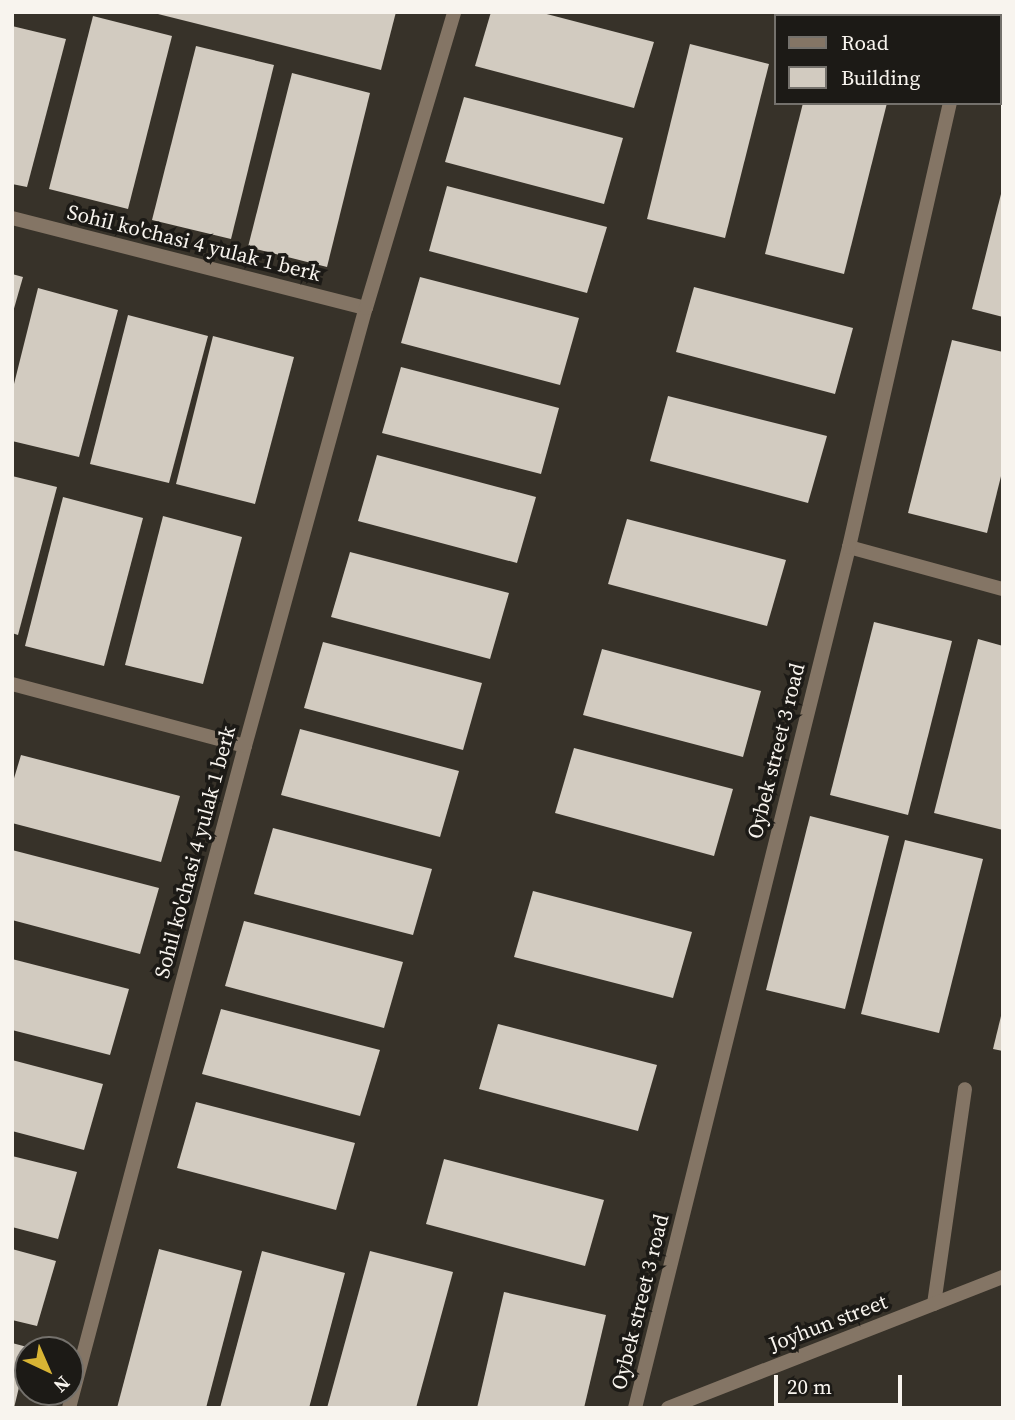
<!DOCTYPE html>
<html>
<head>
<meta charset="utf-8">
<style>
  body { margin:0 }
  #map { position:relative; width:1015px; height:1420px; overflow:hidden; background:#373229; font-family:"Source Serif 4",serif }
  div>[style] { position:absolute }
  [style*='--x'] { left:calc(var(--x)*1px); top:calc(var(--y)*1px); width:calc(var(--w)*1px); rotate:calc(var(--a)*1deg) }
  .building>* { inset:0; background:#d2cbc0 }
  .service>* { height:14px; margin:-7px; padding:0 7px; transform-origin:7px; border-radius:7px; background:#847565 }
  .minor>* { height:14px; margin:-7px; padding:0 7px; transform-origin:7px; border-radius:7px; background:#847565 }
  span { translate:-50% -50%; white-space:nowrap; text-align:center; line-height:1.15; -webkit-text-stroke:7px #1c1a16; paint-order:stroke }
  .street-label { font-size:21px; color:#f8f4ee }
  .frame { position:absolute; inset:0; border:14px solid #f8f4ee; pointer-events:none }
  .legend { position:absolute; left:774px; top:14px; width:228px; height:91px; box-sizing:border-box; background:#1c1a16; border:2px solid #74716c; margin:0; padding:9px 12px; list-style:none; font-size:21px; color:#f8f4ee }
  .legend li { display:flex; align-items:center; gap:14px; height:35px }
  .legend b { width:35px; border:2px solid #74716c }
  .north { position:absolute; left:14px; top:1336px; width:70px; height:70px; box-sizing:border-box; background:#1c1a16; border:2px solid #74716c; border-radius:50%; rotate:136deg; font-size:19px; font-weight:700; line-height:28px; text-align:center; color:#f8f4ee }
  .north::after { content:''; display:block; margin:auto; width:24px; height:32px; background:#d8b434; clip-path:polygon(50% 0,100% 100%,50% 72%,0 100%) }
  .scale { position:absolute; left:774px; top:1375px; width:128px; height:32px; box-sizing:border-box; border:4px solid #f8f4ee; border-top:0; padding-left:9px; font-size:21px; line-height:24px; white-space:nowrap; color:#f8f4ee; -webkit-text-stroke:5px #1c1a16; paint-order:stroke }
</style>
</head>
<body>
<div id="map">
  <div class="building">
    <div style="clip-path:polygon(150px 12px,396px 12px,381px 70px)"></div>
    <div style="clip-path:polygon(491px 12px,539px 12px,654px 42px,634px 108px,475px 66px)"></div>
    <div style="clip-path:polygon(93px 16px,172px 36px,128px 209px,49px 189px)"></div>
    <div style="clip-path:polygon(12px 26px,66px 39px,27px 187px,12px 184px)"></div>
    <div style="clip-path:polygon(690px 44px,769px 64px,725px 238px,647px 219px)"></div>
    <div style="clip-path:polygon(196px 46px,274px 65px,231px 239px,152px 220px)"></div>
    <div style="clip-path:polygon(292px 73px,370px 93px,327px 267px,248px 247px)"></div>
    <div style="clip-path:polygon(464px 97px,623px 138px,604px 204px,445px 162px)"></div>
    <div style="clip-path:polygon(803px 103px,887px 103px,844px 274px,765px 254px)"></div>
    <div style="clip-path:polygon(447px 186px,607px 227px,587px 293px,429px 251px)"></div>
    <div style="clip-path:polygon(1002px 190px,1003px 190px,1003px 317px,972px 309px)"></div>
    <div style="clip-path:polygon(12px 274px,23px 277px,13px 312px,12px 312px)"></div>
    <div style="clip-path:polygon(420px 277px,579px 318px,560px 385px,401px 343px)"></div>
    <div style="clip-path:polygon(694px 287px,853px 328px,835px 394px,676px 352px)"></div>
    <div style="clip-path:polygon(38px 288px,118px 310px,79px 457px,12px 441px,12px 392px)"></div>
    <div style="clip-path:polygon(128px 315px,208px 336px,169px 483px,90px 464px)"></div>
    <div style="clip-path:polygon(213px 336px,294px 357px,255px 504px,176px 484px)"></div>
    <div style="clip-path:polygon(952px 340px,1003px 352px,1003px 468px,987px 533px,908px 513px)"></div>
    <div style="clip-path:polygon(401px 367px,559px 408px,541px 474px,382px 433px)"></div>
    <div style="clip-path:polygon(668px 396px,827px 436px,808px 503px,650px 461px)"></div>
    <div style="clip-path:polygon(377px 455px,536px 497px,517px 563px,358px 521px)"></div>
    <div style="clip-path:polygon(12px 476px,57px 487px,18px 635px,12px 633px)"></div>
    <div style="clip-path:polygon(63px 497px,143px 518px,104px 666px,25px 646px)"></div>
    <div style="clip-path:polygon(163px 516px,242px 537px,203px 684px,125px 665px)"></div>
    <div style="clip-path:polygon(627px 519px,786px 560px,767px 626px,608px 584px)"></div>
    <div style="clip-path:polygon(350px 552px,509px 593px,490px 659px,331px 617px)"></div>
    <div style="clip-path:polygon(874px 622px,952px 641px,908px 815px,830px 795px)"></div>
    <div style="clip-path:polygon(978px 639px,1003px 646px,1003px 830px,934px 813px)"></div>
    <div style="clip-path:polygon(323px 642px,482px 683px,463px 750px,304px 708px)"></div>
    <div style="clip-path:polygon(602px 649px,761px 691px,743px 757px,583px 715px)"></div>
    <div style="clip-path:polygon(300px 729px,459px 771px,440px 837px,281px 795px)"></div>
    <div style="clip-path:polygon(574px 748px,733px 789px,714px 856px,555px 813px)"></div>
    <div style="clip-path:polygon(21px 755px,180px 796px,161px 862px,12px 823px,12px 785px)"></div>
    <div style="clip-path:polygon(810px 816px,889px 836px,845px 1009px,766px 990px)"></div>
    <div style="clip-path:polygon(273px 828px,432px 869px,413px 935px,254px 894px)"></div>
    <div style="clip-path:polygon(905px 840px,983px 859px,939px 1033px,861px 1014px)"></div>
    <div style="clip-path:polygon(12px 850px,159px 888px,140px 954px,12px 920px)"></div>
    <div style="clip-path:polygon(533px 891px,692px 932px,673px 998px,514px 957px)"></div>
    <div style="clip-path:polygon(244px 921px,403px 962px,384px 1028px,225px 986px)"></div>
    <div style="clip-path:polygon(12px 959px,129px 989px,110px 1055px,12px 1030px)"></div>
    <div style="clip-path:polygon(221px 1009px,380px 1050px,360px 1116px,202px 1074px)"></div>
    <div style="clip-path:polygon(1002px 1012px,1003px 1012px,1003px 1051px,993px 1049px)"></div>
    <div style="clip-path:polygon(498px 1024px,657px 1065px,638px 1131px,479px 1089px)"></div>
    <div style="clip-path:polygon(12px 1060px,103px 1084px,84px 1150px,12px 1131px)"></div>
    <div style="clip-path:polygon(196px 1102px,355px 1143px,336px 1210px,177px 1168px)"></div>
    <div style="clip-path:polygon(12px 1156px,77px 1172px,58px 1239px,12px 1227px)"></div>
    <div style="clip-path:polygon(444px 1159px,604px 1200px,585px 1266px,426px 1224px)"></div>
    <div style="clip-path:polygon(12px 1249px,56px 1261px,37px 1326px,12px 1320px)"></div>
    <div style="clip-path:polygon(159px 1249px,242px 1271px,206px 1408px,117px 1408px)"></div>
    <div style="clip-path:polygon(262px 1251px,345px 1273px,309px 1408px,220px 1408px)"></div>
    <div style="clip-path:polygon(370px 1251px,453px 1272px,416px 1408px,327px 1408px)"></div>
    <div style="clip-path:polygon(504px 1292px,606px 1315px,584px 1408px,477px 1408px)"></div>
    <div style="clip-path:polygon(12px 1343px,31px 1348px,28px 1350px,14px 1408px)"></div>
  </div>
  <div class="service">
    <div style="--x:934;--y:1304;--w:217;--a:-81.8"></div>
  </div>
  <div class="minor">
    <div style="--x:837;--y:12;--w:13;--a:18"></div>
    <div style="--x:999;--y:57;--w:4;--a:14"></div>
    <div style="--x:12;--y:218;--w:365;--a:14.3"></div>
    <div style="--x:849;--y:547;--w:160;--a:15.3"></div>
    <div style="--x:12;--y:684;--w:241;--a:14.9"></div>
    <div style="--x:69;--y:1408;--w:685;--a:-75.11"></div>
    <div style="--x:245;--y:746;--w:454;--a:-74.6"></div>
    <div style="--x:366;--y:308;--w:309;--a:-73.4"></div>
    <div style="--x:635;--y:1408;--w:887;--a:-76.04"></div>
    <div style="--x:849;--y:547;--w:455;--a:-77.2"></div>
    <div style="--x:668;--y:1408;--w:360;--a:-21.4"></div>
  </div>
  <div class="street-label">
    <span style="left:194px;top:243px;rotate:14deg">Sohil ko'chasi 4 yulak 1 berk</span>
    <span style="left:776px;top:751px;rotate:-76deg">Oybek street 3 road</span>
    <span style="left:195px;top:852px;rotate:-75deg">Sohil ko'chasi 4 yulak 1 berk</span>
    <span style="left:640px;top:1302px;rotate:-76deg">Oybek street 3 road</span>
    <span style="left:828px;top:1323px;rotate:-21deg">Joyhun street</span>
  </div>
  <div class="frame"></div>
  <ul class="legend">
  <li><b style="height:9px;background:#847565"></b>Road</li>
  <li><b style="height:19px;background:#d2cbc0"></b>Building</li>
  </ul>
  <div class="north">N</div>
  <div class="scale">20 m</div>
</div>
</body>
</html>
